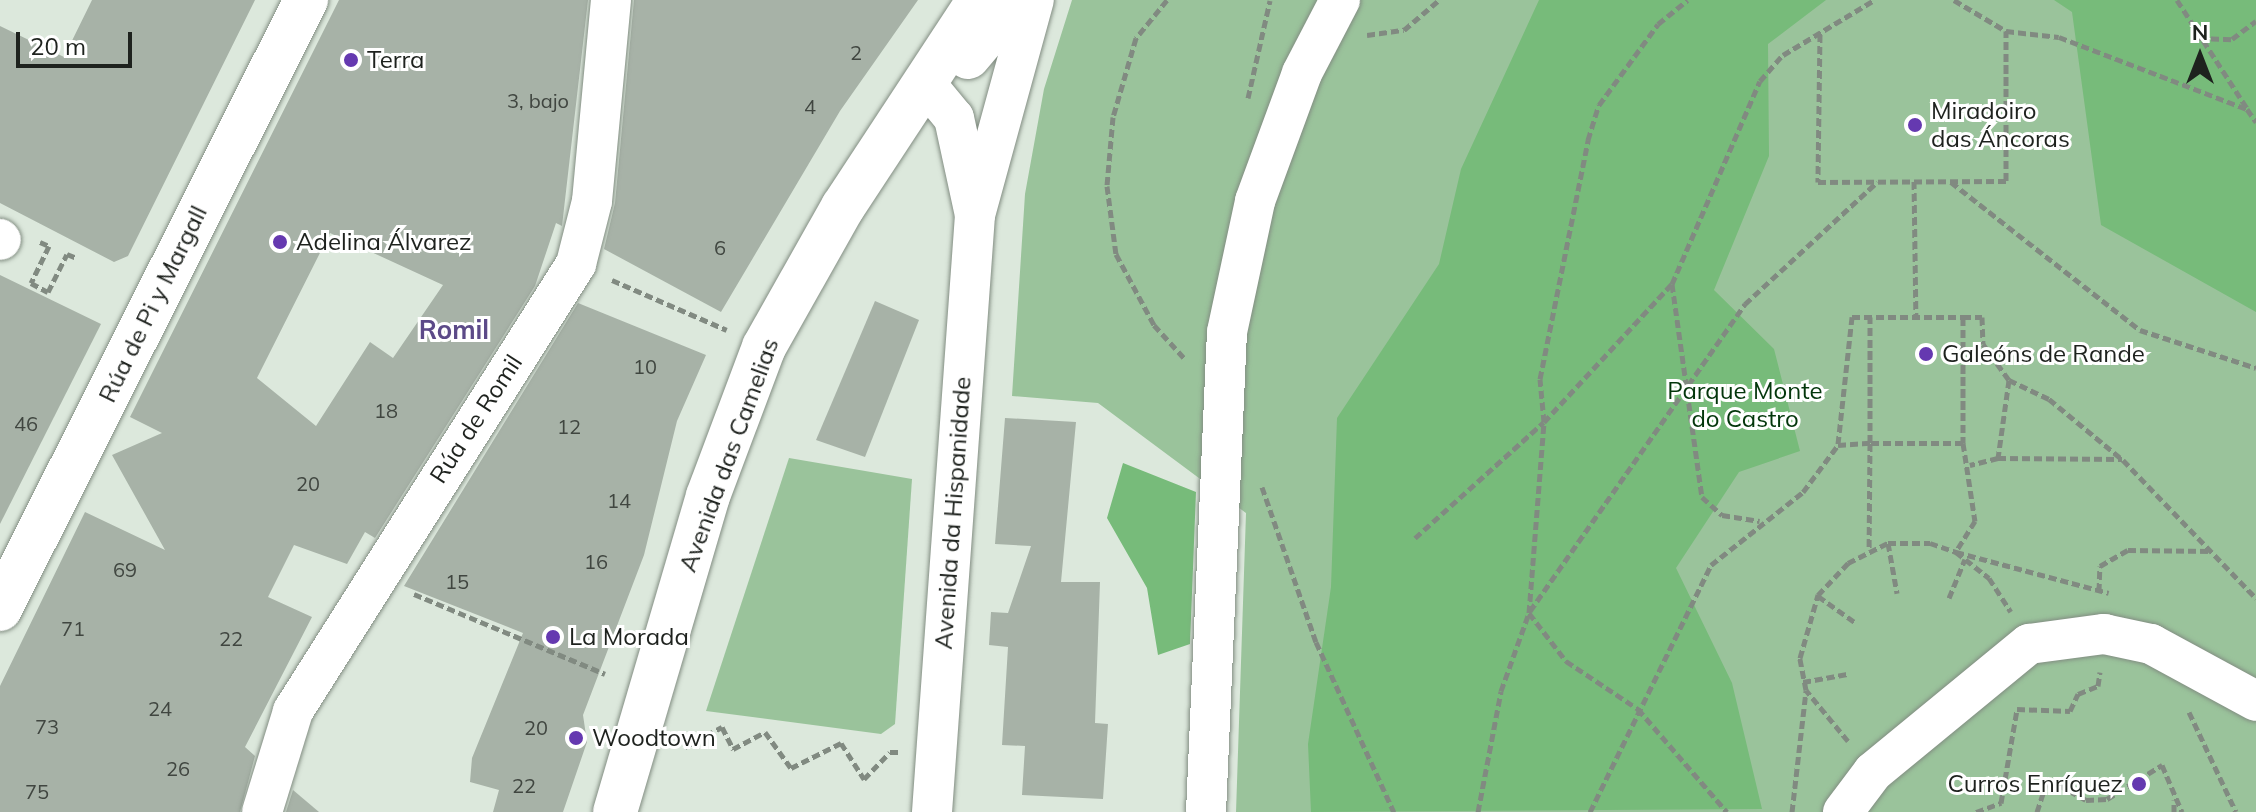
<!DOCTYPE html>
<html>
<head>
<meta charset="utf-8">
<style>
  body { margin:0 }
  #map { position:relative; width:2256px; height:812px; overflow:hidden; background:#dce8dc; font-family:Mulish,sans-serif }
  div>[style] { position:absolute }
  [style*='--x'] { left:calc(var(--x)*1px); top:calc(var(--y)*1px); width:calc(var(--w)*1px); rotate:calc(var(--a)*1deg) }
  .green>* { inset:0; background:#9ac39b }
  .forest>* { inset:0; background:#77bb7a }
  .building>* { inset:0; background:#a7b2a7 }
  .path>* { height:5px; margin-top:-2.5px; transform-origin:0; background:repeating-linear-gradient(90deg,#818a81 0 8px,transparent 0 12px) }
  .roads { filter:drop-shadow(0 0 2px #828d82) drop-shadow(0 0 2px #828d82) }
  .street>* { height:40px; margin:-20px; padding:0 20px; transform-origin:20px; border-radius:20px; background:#fff }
  .secondary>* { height:44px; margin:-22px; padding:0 22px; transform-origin:22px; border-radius:22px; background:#fff }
  .dots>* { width:22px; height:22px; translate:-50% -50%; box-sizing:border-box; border:4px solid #fff; border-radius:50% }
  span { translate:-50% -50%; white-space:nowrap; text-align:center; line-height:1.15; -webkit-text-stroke:6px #fff; paint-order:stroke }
  .number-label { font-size:20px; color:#404640 }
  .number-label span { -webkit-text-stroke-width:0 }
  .poi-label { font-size:24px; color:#1e221e }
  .left { translate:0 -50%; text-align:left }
  .right { translate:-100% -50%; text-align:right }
  .street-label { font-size:24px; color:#1e221e }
  .park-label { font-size:24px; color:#03360b }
  .neighbourhood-label { font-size:26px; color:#5c4a88; font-weight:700 }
  .north { position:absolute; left:2160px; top:16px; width:80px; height:80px; -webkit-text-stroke:6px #fff; paint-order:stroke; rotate:0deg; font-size:22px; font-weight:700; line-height:32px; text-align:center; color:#1e221e }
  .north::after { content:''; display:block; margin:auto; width:28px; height:36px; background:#1e221e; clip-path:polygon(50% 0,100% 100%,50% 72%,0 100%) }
  .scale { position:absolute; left:16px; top:32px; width:116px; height:36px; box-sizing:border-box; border:4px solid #1e221e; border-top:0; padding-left:10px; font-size:24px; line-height:28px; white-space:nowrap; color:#1e221e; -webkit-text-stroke:6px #fff; paint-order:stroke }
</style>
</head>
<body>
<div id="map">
  <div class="green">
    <div style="clip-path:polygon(1072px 0,2256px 0,2256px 812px,1236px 812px,1246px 513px,1098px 403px,1012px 396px,1025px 194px,1044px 89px)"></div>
    <div style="clip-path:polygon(789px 458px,912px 479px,895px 724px,881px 734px,706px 711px)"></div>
  </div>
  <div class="forest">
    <div style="clip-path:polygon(1539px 0,1826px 0,1768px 44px,1769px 156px,1714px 290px,1774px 349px,1800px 451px,1739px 472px,1676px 568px,1732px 683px,1762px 809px,1311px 812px,1308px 744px,1331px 587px,1337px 418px,1439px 264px,1461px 169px)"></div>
    <div style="clip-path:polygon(2054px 0,2256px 0,2256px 312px,2101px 225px,2072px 12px)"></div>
    <div style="clip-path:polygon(1123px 463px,1196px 492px,1190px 644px,1158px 655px,1147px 588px,1107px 518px)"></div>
  </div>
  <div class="building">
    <div style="clip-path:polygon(92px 0,255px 0,128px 256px,114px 262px,0 203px,0 26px,64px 57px)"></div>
    <div style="clip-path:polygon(evenodd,339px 0,588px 0,562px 226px,556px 223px,535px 286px,375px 538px,365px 532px,347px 564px,294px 545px,268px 597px,312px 617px,245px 747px,255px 756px,240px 812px,0 812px,0 686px,85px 512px,165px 550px,112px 455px,162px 433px,130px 417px,339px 0,330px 233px,443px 285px,393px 358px,370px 342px,316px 426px,257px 378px,330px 233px)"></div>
    <div style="clip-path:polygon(634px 0,918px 0,840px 111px,721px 312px,604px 249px,615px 203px)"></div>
    <div style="clip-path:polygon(0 275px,101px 324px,0 524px)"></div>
    <div style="clip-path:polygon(875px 301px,919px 320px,865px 457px,816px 440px)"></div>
    <div style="clip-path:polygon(578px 303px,706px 355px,677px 421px,644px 555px,583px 715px,587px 742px,563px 812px,493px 812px,499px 790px,470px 782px,472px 758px,523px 633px,404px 586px)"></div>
    <div style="clip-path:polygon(1005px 418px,1076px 422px,1061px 582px,1100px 582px,1095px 723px,1108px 724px,1103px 799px,1022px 795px,1025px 746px,1002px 745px,1008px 647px,989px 645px,991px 612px,1008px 613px,1031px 546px,995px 544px)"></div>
    <div style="clip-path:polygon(293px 790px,319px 812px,286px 812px)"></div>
  </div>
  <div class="path">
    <div style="--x:1167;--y:0;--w:49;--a:129.2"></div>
    <div style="--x:1136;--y:38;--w:82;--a:106.2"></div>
    <div style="--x:1113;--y:117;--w:69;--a:95"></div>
    <div style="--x:1107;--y:186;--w:69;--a:82.5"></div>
    <div style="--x:1116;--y:254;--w:81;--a:61.8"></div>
    <div style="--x:1154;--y:325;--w:47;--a:47.6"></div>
    <div style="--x:1954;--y:0;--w:61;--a:30.8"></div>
    <div style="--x:2006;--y:31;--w:53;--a:6.5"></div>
    <div style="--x:2059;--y:37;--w:201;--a:21"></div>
    <div style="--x:2247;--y:109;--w:16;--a:55"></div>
    <div style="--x:2177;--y:0;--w:129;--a:57.1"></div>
    <div style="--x:1820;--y:34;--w:148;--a:90.8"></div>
    <div style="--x:1818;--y:182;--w:188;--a:-0.3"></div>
    <div style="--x:2006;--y:181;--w:150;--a:-90"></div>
    <div style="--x:1367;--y:35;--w:37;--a:-8"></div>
    <div style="--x:1404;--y:30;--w:46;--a:-40.6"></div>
    <div style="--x:2199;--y:38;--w:33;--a:2"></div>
    <div style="--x:2232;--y:39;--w:30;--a:-37"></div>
    <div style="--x:1248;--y:98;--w:100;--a:-77.3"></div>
    <div style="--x:1914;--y:181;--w:136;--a:89.2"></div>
    <div style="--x:1951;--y:182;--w:240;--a:38.1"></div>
    <div style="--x:2140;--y:330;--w:122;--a:18.1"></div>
    <div style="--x:40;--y:242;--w:10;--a:24"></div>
    <div style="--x:49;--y:246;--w:41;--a:115.9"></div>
    <div style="--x:31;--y:283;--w:19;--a:28"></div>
    <div style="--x:48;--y:292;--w:42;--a:-63.4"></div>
    <div style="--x:67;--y:254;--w:11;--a:22"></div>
    <div style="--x:612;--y:280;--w:125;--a:23.5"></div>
    <div style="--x:1672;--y:284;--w:215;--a:82"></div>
    <div style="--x:1702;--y:497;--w:27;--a:42"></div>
    <div style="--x:1722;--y:515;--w:38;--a:9"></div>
    <div style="--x:1963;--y:317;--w:19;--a:0"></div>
    <div style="--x:1982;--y:317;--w:27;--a:88"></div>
    <div style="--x:1983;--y:344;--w:44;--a:54.2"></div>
    <div style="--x:2009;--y:380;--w:79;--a:98"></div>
    <div style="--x:1998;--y:458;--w:29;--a:166"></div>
    <div style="--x:2009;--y:380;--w:44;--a:25.4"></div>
    <div style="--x:2049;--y:399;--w:96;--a:39.5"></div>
    <div style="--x:2123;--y:460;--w:192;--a:46.1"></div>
    <div style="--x:1963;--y:443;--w:79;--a:81.3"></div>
    <div style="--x:1975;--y:521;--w:36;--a:122"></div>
    <div style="--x:1956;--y:552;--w:158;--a:15"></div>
    <div style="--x:1838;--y:444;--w:128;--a:-83.7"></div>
    <div style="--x:1852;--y:317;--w:111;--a:0"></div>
    <div style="--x:1963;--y:317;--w:126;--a:90"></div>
    <div style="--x:1963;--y:443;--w:93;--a:180"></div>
    <div style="--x:1870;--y:443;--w:126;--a:-90"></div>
    <div style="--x:1998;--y:458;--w:124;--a:0.5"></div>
    <div style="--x:1262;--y:487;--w:164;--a:70.8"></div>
    <div style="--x:1316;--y:642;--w:187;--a:65.4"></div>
    <div style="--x:1415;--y:538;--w:173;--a:-42"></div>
    <div style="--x:1544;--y:422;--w:188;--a:-47.2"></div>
    <div style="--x:1672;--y:284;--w:221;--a:-66.6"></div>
    <div style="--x:1760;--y:81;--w:35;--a:-49"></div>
    <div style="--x:1783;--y:55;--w:106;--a:-31.1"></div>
    <div style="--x:1888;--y:543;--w:51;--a:79.8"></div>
    <div style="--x:2099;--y:591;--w:25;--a:-88"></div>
    <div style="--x:2100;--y:566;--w:32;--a:-30"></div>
    <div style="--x:2128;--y:550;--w:84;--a:0.7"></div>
    <div style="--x:414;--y:594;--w:207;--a:22.7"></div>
    <div style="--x:1818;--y:596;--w:47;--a:35.4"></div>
    <div style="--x:1949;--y:598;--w:42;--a:-67.7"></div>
    <div style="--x:1530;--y:611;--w:375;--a:-55"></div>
    <div style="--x:1745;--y:304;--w:180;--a:-42.7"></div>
    <div style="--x:1529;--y:613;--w:192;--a:-85.5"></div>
    <div style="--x:1544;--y:422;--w:43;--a:-95.3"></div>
    <div style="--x:1540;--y:379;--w:244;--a:-78.6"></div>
    <div style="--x:1588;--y:140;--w:37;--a:-73"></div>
    <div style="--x:1599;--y:105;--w:100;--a:-53.9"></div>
    <div style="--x:1658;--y:24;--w:38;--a:-39"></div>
    <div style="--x:1803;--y:682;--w:45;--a:-10.3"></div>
    <div style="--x:2189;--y:712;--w:110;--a:64.8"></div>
    <div style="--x:1848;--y:741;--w:66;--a:-129.5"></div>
    <div style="--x:1806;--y:690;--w:33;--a:-101"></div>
    <div style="--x:1800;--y:658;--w:66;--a:-74.1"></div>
    <div style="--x:1818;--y:595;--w:44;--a:-46.8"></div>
    <div style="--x:1848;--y:563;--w:45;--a:-26.6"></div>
    <div style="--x:1888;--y:543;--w:42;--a:0"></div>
    <div style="--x:1930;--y:543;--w:28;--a:19"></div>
    <div style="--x:1956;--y:552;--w:42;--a:38.2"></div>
    <div style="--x:1989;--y:578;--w:40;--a:57.1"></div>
    <div style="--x:685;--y:747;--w:42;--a:-28.4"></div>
    <div style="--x:722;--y:727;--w:25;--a:63"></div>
    <div style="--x:733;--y:749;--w:36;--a:-28"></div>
    <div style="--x:765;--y:732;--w:44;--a:54.2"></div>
    <div style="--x:791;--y:768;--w:56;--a:-26.6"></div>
    <div style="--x:841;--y:743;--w:43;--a:57.4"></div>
    <div style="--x:864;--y:779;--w:37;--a:-46"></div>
    <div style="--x:890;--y:752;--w:9;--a:0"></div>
    <div style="--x:1478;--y:812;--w:123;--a:-79.2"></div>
    <div style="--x:1501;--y:691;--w:83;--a:-70.3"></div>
    <div style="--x:1529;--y:613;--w:61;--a:52.4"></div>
    <div style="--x:1566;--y:661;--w:87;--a:33.7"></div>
    <div style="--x:1638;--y:709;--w:136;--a:49.2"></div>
    <div style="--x:1590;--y:812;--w:275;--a:-63.9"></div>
    <div style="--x:1711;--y:565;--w:117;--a:-38.4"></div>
    <div style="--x:1803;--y:492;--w:59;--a:-53.3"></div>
    <div style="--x:1838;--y:445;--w:32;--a:-4"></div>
    <div style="--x:1870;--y:443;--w:106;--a:90.5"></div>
    <div style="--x:1792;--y:812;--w:122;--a:-83.4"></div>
    <div style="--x:1976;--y:812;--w:27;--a:-20"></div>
    <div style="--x:2001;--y:803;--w:95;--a:-80.3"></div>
    <div style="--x:2017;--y:709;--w:53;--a:2.2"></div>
    <div style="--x:2070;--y:711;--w:19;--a:-65"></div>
    <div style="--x:2078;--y:694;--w:22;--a:-22"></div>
    <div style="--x:2098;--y:686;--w:14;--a:-82"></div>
    <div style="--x:2037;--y:812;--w:35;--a:-72"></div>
    <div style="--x:2048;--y:779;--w:43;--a:28.9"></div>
    <div style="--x:2086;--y:800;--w:21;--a:-3"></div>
    <div style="--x:2107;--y:799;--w:65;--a:-31.7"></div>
    <div style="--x:2162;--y:765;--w:51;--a:66.9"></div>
    <div style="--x:2174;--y:812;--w:12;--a:-90"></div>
  </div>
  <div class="roads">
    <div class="street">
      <div style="--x:925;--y:83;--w:45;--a:50.4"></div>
      <div style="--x:954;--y:118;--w:99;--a:77.8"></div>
      <div style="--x:975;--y:215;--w:599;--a:94.12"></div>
      <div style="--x:975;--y:215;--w:223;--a:-74.7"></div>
      <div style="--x:0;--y:239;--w:1;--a:45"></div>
      <div style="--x:262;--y:812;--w:106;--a:-72.9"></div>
      <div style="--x:293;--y:711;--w:529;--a:-57.66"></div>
      <div style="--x:576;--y:264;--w:65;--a:-75.7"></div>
      <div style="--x:592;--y:201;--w:202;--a:-84.6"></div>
      <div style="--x:1206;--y:812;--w:480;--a:-87.5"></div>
      <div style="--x:1227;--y:332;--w:134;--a:-77.9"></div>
      <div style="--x:1255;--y:201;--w:136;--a:-69.8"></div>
      <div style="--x:1302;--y:73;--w:82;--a:-62.5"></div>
      <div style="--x:1843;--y:812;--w:50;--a:-53.1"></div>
      <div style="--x:1873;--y:772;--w:202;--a:-39.4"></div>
      <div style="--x:2029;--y:644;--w:76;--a:-7.6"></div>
      <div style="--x:2104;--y:634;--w:48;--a:12"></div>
      <div style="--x:2151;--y:644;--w:119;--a:28.5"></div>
    </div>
    <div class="secondary">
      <div style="--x:968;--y:57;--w:75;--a:-49.9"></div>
      <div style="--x:0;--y:609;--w:682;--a:-63.32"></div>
      <div style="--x:615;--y:812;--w:329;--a:-73.6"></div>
      <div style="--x:708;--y:496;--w:159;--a:-69.4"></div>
      <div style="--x:764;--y:347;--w:161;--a:-60.6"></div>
      <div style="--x:843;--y:207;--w:248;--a:-56.7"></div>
    </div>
  </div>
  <div class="dots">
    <div style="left:351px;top:60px;background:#6539b0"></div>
    <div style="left:1915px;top:125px;background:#6539b0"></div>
    <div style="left:280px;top:242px;background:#6539b0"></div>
    <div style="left:1926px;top:354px;background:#6539b0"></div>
    <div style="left:553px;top:637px;background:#6539b0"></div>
    <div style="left:576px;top:738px;background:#6539b0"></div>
    <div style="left:2139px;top:784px;background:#6539b0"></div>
  </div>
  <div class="number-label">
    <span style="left:856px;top:52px">2</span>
    <span style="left:538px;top:100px">3, bajo</span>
    <span style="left:810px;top:106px">4</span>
    <span style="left:720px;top:247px">6</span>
    <span style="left:645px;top:366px">10</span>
    <span style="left:386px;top:410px">18</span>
    <span style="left:26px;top:423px">46</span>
    <span style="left:569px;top:426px">12</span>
    <span style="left:308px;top:483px">20</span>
    <span style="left:619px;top:500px">14</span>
    <span style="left:596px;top:561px">16</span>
    <span style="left:125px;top:569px">69</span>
    <span style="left:457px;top:581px">15</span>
    <span style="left:73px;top:628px">71</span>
    <span style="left:231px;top:638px">22</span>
    <span style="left:160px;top:708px">24</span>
    <span style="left:47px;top:726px">73</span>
    <span style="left:536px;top:727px">20</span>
    <span style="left:178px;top:768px">26</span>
    <span style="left:524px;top:785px">22</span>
    <span style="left:37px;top:791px">75</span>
  </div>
  <div class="poi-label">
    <span class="left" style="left:367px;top:60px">Terra</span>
    <span class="left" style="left:1931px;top:125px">Miradoiro<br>das Áncoras</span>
    <span class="left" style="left:296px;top:242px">Adelina Álvarez</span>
    <span class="left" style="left:1942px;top:354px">Galeóns de Rande</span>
    <span class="left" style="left:569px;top:637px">La Morada</span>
    <span class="left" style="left:592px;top:738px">Woodtown</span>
    <span class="right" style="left:2123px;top:784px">Curros Enríquez</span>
  </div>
  <div class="street-label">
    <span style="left:153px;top:304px;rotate:-64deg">Rúa de Pi y Margall</span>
    <span style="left:476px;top:419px;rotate:-57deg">Rúa de Romil</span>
    <span style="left:729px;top:455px;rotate:-70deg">Avenida das Camelias</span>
    <span style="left:953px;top:513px;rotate:-86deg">Avenida da Hispanidade</span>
  </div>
  <div class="park-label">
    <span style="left:1745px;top:405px">Parque Monte<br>do Castro</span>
  </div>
  <div class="neighbourhood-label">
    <span style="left:454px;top:330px">Romil</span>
  </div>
  <div class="north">N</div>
  <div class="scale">20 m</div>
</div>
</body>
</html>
